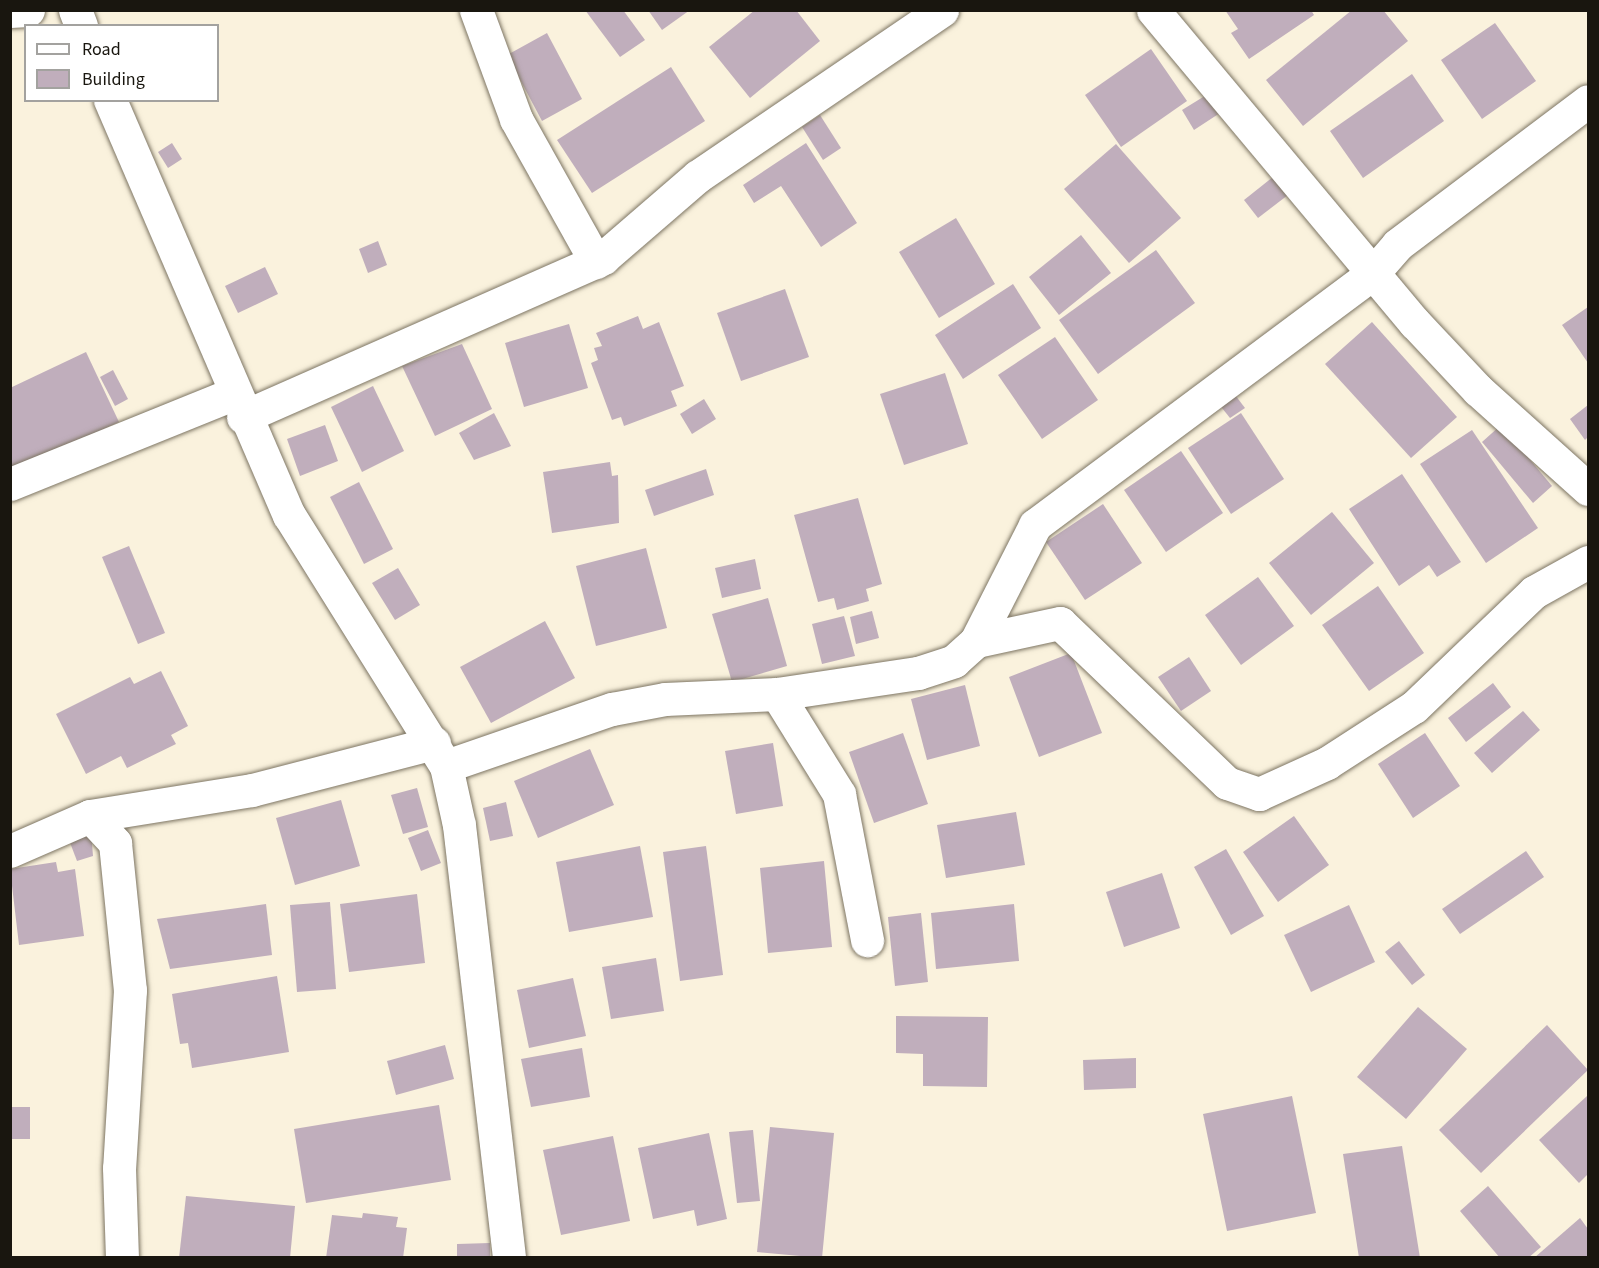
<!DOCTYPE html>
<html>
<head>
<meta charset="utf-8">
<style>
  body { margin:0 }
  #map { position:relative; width:1599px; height:1268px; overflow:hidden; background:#faf2dd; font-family:"Source Sans 3",sans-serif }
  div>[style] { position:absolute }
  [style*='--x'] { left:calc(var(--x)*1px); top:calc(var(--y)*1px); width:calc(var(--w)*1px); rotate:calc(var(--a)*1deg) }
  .building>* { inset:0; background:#c0aebc }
  .roads { filter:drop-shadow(0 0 2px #7d7563) drop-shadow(0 0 2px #7d7563) }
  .minor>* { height:33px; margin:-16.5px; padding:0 16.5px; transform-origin:16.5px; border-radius:16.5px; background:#fff }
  span { translate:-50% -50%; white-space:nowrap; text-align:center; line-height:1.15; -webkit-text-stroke:4.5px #fff; paint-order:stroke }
  .frame { position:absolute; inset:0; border:12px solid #19160f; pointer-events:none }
  .legend { position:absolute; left:24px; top:24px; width:195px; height:78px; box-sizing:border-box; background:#fff; border:2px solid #a3a29f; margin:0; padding:8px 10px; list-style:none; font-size:18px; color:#19160f }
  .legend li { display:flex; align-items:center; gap:12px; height:30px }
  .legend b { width:30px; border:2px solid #a3a29f }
</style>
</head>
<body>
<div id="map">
  <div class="building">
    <div style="clip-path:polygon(585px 10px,623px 10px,645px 40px,620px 57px)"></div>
    <div style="clip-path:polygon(648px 10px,690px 10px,662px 30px)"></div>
    <div style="clip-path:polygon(755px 10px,796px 10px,820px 41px,750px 98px,709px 47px)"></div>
    <div style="clip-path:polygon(1225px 10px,1311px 10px,1314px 15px,1249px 59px,1231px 33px,1238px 29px)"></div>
    <div style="clip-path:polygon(1352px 10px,1383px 10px,1408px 41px,1303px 126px,1266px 80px)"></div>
    <div style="clip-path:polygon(1495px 23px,1536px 81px,1482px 119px,1441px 60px)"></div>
    <div style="clip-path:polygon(547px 33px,582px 99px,542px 121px,507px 55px)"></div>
    <div style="clip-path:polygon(1151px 49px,1187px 101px,1121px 147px,1085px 95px)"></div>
    <div style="clip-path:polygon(671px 67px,705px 121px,592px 193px,557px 140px)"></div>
    <div style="clip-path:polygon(1412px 74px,1444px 121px,1363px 178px,1330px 131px)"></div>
    <div style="clip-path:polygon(1208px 94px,1220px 113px,1194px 130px,1182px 110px)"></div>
    <div style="clip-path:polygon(820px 115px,841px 148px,823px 160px,802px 127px)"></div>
    <div style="clip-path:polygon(172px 143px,182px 159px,168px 168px,158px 152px)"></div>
    <div style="clip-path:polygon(806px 143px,857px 223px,821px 247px,781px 186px,754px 203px,743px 185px)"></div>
    <div style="clip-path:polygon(1116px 144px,1181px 218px,1129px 263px,1064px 189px)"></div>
    <div style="clip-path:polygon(1273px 177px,1288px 195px,1258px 218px,1244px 200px)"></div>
    <div style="clip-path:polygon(956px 218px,995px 284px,939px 318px,899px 252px)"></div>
    <div style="clip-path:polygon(1081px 235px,1111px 273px,1059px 315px,1029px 277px)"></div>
    <div style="clip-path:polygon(378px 241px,387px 265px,368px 273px,359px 249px)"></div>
    <div style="clip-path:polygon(1156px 250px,1195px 303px,1098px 374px,1059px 320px)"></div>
    <div style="clip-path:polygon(265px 267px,278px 294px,238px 313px,225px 286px)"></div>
    <div style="clip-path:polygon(1013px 284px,1041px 328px,963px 379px,935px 335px)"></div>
    <div style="clip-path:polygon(785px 289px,809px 357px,741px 381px,717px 313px)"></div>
    <div style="clip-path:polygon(1588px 307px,1588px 363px,1562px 325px)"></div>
    <div style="clip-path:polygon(638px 316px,643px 329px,659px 322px,684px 386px,671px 391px,677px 406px,624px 426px,621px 417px,612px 420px,591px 363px,598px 360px,594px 348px,602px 346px,596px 333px)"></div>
    <div style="clip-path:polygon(1372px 322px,1457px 417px,1411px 458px,1325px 364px)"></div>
    <div style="clip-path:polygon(569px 324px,588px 388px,524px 407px,505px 343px)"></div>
    <div style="clip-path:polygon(1055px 337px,1098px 400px,1042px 439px,998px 375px)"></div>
    <div style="clip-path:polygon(462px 344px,492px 409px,435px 436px,402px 366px)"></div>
    <div style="clip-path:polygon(86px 352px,119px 422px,10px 473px,10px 388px)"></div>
    <div style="clip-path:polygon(113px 370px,128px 399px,115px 406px,100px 377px)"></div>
    <div style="clip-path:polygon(945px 373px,968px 444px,904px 465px,880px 394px)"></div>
    <div style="clip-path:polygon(373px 386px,404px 451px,362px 472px,331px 407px)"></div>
    <div style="clip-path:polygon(1229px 387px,1245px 408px,1230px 418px,1214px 398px)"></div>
    <div style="clip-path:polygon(704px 399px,716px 419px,692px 434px,680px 414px)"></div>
    <div style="clip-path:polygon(1588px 405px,1588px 437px,1585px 440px,1570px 419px)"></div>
    <div style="clip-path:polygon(494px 413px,511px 446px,474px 460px,459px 433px)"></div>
    <div style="clip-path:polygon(1241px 413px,1284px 479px,1231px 514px,1188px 448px)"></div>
    <div style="clip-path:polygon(325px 425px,338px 461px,300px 476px,287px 439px)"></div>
    <div style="clip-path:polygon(1501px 425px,1552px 486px,1533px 503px,1482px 442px)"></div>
    <div style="clip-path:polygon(1472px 430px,1538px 528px,1486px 563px,1420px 464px)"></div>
    <div style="clip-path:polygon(1181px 451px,1223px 513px,1166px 552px,1124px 490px)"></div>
    <div style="clip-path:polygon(610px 462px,612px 476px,618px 475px,619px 523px,552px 533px,543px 472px)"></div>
    <div style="clip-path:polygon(706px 469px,714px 495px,654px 516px,645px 490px)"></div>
    <div style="clip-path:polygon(1402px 474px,1461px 562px,1437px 577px,1429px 565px,1399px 586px,1349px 509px)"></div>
    <div style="clip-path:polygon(359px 482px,393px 549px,364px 564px,330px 497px)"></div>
    <div style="clip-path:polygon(858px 498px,882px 584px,866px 589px,869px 601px,837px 610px,834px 598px,818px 602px,794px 515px)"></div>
    <div style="clip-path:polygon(1103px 504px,1142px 563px,1085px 600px,1046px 542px)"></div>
    <div style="clip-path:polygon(1332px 512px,1374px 563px,1311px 615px,1269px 563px)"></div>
    <div style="clip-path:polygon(129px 546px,165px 633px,138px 644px,102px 557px)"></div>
    <div style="clip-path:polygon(646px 548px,667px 628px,596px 646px,576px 566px)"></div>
    <div style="clip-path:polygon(755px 559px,761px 589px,722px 598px,715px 568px)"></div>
    <div style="clip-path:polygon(398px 568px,420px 605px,395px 620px,372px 583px)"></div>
    <div style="clip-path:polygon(1258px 577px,1294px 626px,1241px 665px,1205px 615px)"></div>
    <div style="clip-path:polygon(1378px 586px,1424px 653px,1369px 691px,1322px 625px)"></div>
    <div style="clip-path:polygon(768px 598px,787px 666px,732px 682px,712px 614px)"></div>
    <div style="clip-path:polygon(872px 611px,879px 638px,856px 644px,850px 617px)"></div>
    <div style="clip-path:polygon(844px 616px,855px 656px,822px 664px,812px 624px)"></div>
    <div style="clip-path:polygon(545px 621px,575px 678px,491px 723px,460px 667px)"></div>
    <div style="clip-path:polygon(1071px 653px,1102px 733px,1039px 757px,1009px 677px)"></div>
    <div style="clip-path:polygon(1189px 657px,1211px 691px,1181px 711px,1158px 677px)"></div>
    <div style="clip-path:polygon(161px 671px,188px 726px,171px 735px,176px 744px,127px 768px,121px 756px,86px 774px,56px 714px,130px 677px,134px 684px)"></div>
    <div style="clip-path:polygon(1493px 683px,1511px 707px,1466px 742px,1448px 718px)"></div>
    <div style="clip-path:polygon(965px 685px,980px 746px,927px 760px,911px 699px)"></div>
    <div style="clip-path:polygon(1523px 711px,1540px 730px,1492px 773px,1474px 753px)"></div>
    <div style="clip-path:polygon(903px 733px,928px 804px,874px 823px,849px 752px)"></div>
    <div style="clip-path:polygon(1425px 733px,1460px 786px,1413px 818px,1378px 764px)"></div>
    <div style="clip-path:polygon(773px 743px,783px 806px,736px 814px,725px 751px)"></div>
    <div style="clip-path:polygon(590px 749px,614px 805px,538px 838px,514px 781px)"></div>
    <div style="clip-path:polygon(417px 788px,428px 827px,403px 834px,391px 795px)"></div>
    <div style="clip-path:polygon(341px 800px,360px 866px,295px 885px,276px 818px)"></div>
    <div style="clip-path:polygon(506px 802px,513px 836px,490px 841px,483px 808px)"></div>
    <div style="clip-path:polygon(1016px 812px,1025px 865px,946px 878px,937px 825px)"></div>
    <div style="clip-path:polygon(1294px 816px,1329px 865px,1278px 902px,1243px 852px)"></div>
    <div style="clip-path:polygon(428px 830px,441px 863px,421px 871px,408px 838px)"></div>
    <div style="clip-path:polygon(91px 832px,93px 856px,77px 861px,69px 840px)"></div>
    <div style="clip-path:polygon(640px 846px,653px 917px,569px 932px,556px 862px)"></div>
    <div style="clip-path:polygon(706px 846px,723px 975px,680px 981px,663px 852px)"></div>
    <div style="clip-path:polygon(1226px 849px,1264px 916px,1231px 935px,1194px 867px)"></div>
    <div style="clip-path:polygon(1526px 851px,1544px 877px,1460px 934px,1442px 909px)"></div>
    <div style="clip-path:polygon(824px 861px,832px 947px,768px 953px,760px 868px)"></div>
    <div style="clip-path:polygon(56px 862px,58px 872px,75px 869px,84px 936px,19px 945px,10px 869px)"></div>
    <div style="clip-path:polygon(1162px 873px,1180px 928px,1124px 947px,1106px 892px)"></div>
    <div style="clip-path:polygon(417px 894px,425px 963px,349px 972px,340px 904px)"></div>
    <div style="clip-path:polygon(330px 902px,336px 989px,297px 992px,290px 905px)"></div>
    <div style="clip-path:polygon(266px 904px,272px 955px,170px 969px,157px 919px)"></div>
    <div style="clip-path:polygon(1014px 904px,1019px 961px,936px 969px,931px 913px)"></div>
    <div style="clip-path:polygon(1349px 905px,1375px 962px,1311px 992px,1284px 935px)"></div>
    <div style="clip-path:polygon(921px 913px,928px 982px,895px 986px,888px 917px)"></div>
    <div style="clip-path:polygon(1399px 941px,1425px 975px,1412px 985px,1385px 952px)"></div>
    <div style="clip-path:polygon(656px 958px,664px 1011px,611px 1019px,602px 967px)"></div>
    <div style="clip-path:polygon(277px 976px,289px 1052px,192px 1068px,188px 1043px,180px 1044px,172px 994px)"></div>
    <div style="clip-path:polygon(573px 978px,586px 1036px,529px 1048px,517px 990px)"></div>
    <div style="clip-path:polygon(1418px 1007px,1467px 1049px,1406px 1119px,1357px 1077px)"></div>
    <div style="clip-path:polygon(896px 1016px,988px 1017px,987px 1087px,923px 1086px,923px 1054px,896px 1053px)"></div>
    <div style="clip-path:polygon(1547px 1025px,1588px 1070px,1481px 1173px,1439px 1130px)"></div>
    <div style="clip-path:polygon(445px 1045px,454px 1079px,396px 1095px,387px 1061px)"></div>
    <div style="clip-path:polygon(582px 1048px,590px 1097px,531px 1107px,521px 1059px)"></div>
    <div style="clip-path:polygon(1136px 1058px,1136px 1088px,1084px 1090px,1083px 1060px)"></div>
    <div style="clip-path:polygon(1292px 1096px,1316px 1213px,1227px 1231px,1203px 1114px)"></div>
    <div style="clip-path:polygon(1587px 1096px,1588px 1174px,1579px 1183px,1539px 1140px)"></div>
    <div style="clip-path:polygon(439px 1105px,451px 1180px,306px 1203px,294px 1129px)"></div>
    <div style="clip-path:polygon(10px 1107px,30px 1107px,30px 1139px,10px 1139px)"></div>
    <div style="clip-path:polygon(770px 1127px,834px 1133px,822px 1258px,757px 1252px)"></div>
    <div style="clip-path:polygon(753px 1130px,760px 1201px,737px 1203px,729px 1132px)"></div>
    <div style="clip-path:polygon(709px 1133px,727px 1219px,697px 1226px,694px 1210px,653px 1219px,638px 1148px)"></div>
    <div style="clip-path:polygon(613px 1136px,630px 1221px,561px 1235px,543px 1150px)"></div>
    <div style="clip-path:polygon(1402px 1146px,1420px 1258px,1359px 1258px,1343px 1154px)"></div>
    <div style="clip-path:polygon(1488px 1186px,1541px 1247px,1528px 1258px,1500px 1258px,1460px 1211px)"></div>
    <div style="clip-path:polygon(186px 1196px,295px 1206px,290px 1258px,179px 1258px)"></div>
    <div style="clip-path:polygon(363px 1213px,398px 1217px,396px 1227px,407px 1228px,403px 1258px,326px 1258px,332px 1215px,362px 1218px)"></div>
    <div style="clip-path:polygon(1580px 1218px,1588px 1229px,1588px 1258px,1534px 1258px)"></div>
    <div style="clip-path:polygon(490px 1243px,490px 1258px,457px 1258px,457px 1244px)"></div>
  </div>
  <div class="roads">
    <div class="minor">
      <div style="--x:75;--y:10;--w:17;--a:69"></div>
      <div style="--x:476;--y:10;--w:116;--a:69.8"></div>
      <div style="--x:516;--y:119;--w:164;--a:60.8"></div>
      <div style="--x:1153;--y:10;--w:408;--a:50.1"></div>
      <div style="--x:1415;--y:323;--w:92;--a:46.8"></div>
      <div style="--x:1478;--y:390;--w:148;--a:42"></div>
      <div style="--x:10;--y:11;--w:18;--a:-3"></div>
      <div style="--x:110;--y:100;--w:452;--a:66.7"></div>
      <div style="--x:289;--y:515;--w:296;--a:58"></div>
      <div style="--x:446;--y:766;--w:60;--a:77.6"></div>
      <div style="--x:459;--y:825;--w:436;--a:83.4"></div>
      <div style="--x:243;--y:417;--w:394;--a:-23.8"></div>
      <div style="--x:603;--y:258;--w:125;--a:-40.8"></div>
      <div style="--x:698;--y:176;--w:295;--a:-34.2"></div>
      <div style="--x:10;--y:484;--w:240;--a:-22"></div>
      <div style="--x:976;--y:641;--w:86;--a:-12.1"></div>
      <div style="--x:1060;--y:623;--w:231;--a:43.8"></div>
      <div style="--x:1227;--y:783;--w:34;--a:19"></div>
      <div style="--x:1259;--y:794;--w:75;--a:-24.5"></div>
      <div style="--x:1327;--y:763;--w:103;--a:-32.8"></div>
      <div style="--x:1414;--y:707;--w:166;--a:-43.8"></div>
      <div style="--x:1534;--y:592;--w:62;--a:-29.1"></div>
      <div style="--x:777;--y:694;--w:118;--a:58.2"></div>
      <div style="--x:839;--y:794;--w:149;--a:79.1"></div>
      <div style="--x:446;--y:766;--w:176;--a:-19"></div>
      <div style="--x:612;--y:709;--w:54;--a:-10.7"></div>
      <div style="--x:665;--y:699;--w:112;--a:-2.6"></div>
      <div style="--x:777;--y:694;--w:143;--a:-8.5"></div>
      <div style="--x:918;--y:673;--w:38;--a:-18"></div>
      <div style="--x:954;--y:661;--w:30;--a:-42"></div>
      <div style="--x:976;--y:641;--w:130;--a:-63"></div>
      <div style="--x:1035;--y:525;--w:422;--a:-36.7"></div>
      <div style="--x:1373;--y:273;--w:37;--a:-49"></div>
      <div style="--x:1397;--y:245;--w:239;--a:-37"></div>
      <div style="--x:90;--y:816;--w:37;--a:47"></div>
      <div style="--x:115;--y:843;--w:148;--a:84.2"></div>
      <div style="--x:130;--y:990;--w:178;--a:93.5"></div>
      <div style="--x:119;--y:1168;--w:90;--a:88.1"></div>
      <div style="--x:10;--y:851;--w:87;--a:-23.6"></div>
      <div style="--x:90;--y:816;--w:164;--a:-9.1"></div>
      <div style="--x:252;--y:790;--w:188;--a:-14.5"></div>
    </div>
  </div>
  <div class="frame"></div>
  <ul class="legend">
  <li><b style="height:8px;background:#fff"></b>Road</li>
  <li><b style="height:16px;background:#c0aebc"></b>Building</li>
  </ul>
</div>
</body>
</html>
